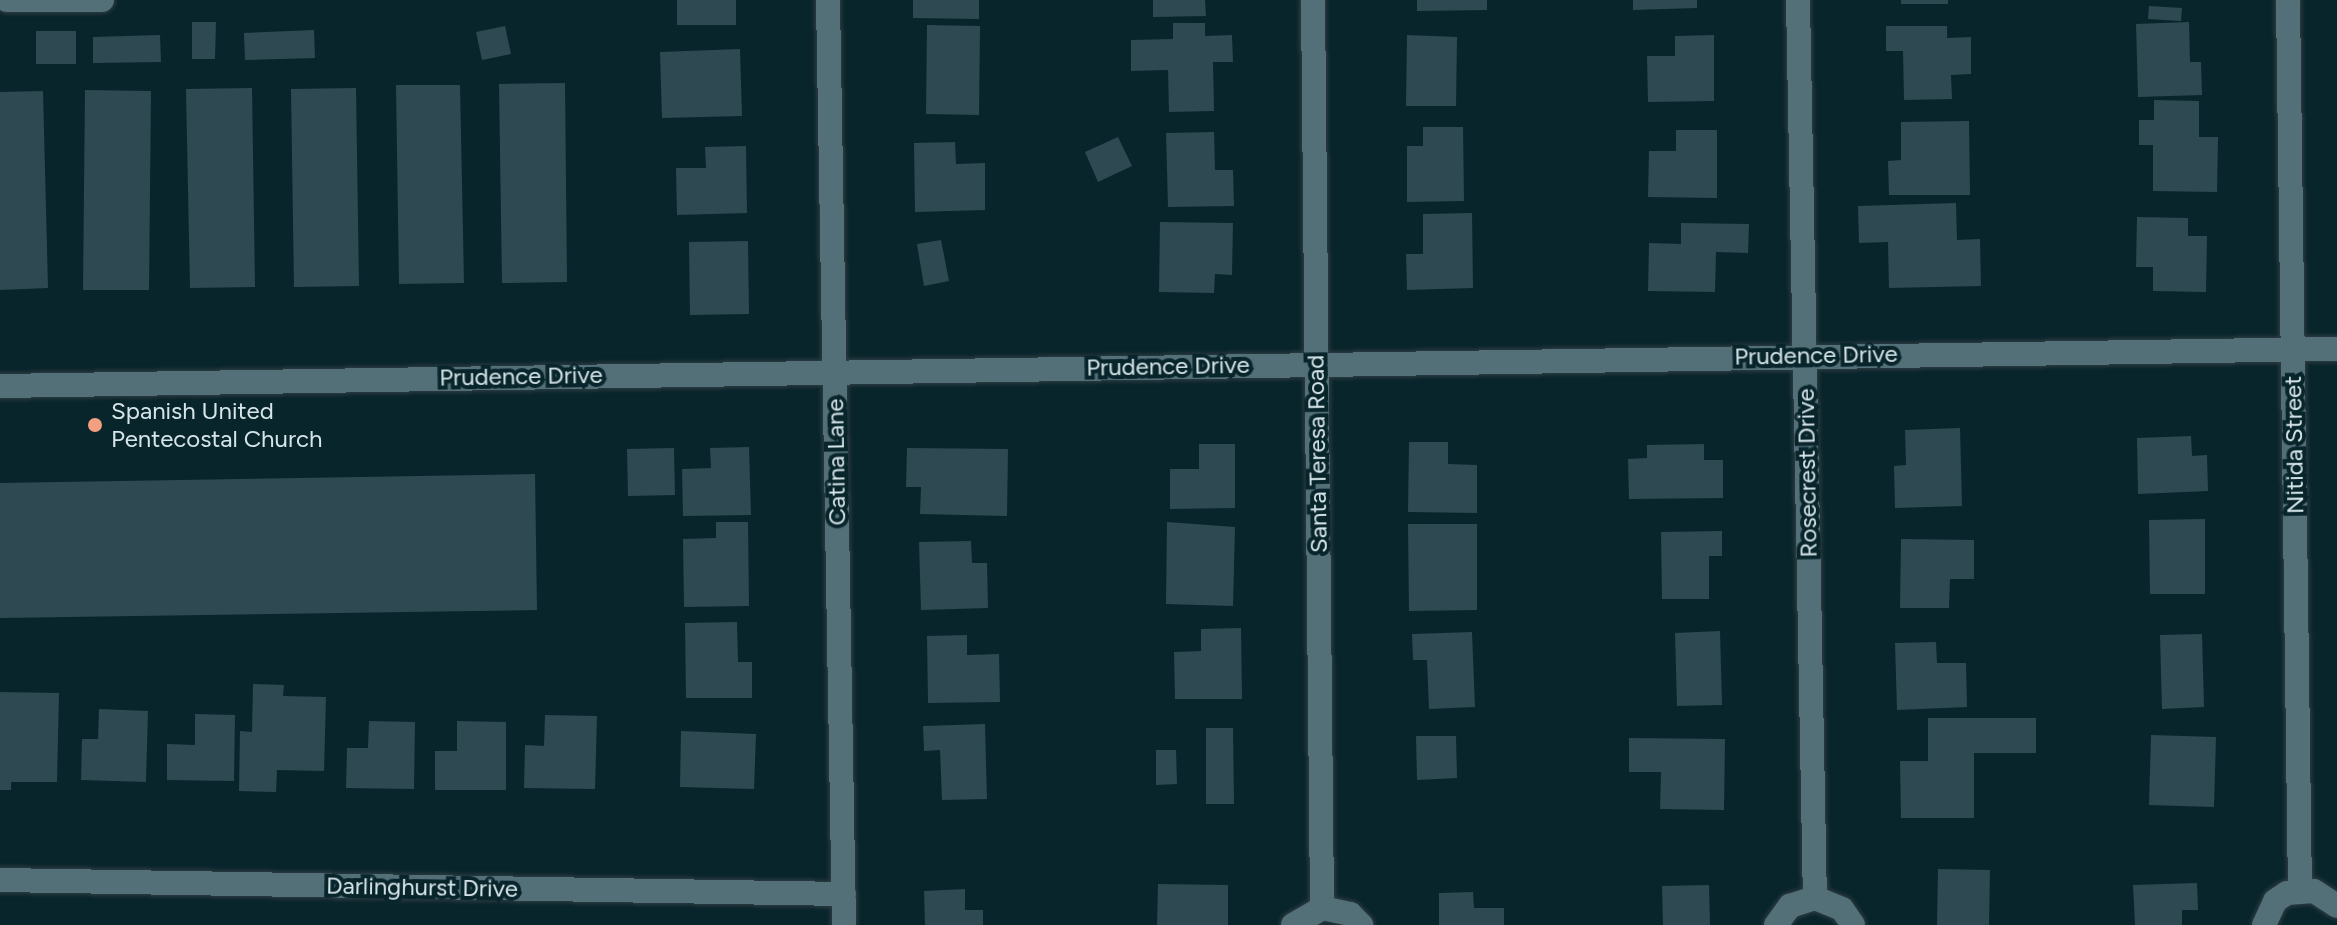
<!DOCTYPE html>
<html>
<head>
<meta charset="utf-8">
<style>
  body { margin:0 }
  #map { position:relative; width:2337px; height:925px; overflow:hidden; background:#09252c; font-family:Figtree,sans-serif }
  div>[style] { position:absolute }
  [style*='--x'] { left:calc(var(--x)*1px); top:calc(var(--y)*1px); width:calc(var(--w)*1px); rotate:calc(var(--a)*1deg) }
  .building>* { inset:0; background:#2e4951 }
  .roads { filter:drop-shadow(0 0 2px #2f3d43) drop-shadow(0 0 2px #2f3d43) }
  .minor>* { height:24px; margin:-12px; padding:0 12px; transform-origin:12px; border-radius:12px; background:#536f78 }
  .dots>* { width:22px; height:22px; translate:-50% -50%; box-sizing:border-box; border:4px solid #09252c; border-radius:50% }
  span { translate:-50% -50%; white-space:nowrap; text-align:center; line-height:1.15; -webkit-text-stroke:8px #09252c; paint-order:stroke }
  .street-label { font-size:24px; color:#d5e5e9 }
  .poi-label { font-size:24px; color:#d5e5e9 }
  .left { translate:0 -50%; text-align:left }
</style>
</head>
<body>
<div id="map">
  <div class="building">
    <div style="clip-path:polygon(677px 0,736px 0,736px 25px,677px 25px)"></div>
    <div style="clip-path:polygon(913px 0,979px 0,979px 19px,913px 18px)"></div>
    <div style="clip-path:polygon(1153px 0,1205px 0,1206px 16px,1153px 17px)"></div>
    <div style="clip-path:polygon(1417px 0,1487px 0,1487px 10px,1417px 11px)"></div>
    <div style="clip-path:polygon(1633px 0,1697px 0,1697px 8px,1633px 10px)"></div>
    <div style="clip-path:polygon(1901px 0,1948px 0,1948px 4px,1901px 4px)"></div>
    <div style="clip-path:polygon(2149px 6px,2182px 8px,2181px 21px,2148px 19px)"></div>
    <div style="clip-path:polygon(192px 22px,216px 22px,215px 59px,192px 59px)"></div>
    <div style="clip-path:polygon(2189px 22px,2190px 62px,2201px 62px,2202px 95px,2138px 97px,2136px 24px)"></div>
    <div style="clip-path:polygon(1173px 23px,1205px 23px,1205px 36px,1232px 35px,1233px 62px,1213px 62px,1214px 111px,1169px 112px,1168px 70px,1131px 71px,1131px 40px,1173px 39px)"></div>
    <div style="clip-path:polygon(927px 25px,980px 26px,979px 115px,926px 114px)"></div>
    <div style="clip-path:polygon(505px 26px,511px 54px,482px 60px,476px 32px)"></div>
    <div style="clip-path:polygon(1886px 26px,1947px 26px,1947px 38px,1971px 37px,1971px 74px,1951px 75px,1952px 99px,1904px 100px,1903px 51px,1886px 51px)"></div>
    <div style="clip-path:polygon(314px 30px,315px 58px,245px 60px,244px 33px)"></div>
    <div style="clip-path:polygon(36px 31px,76px 31px,76px 64px,36px 64px)"></div>
    <div style="clip-path:polygon(160px 35px,161px 62px,93px 63px,93px 37px)"></div>
    <div style="clip-path:polygon(1407px 35px,1457px 37px,1456px 106px,1406px 106px)"></div>
    <div style="clip-path:polygon(1714px 35px,1714px 101px,1648px 102px,1647px 56px,1675px 56px,1675px 36px)"></div>
    <div style="clip-path:polygon(740px 49px,742px 116px,662px 118px,660px 52px)"></div>
    <div style="clip-path:polygon(565px 83px,567px 282px,502px 283px,499px 84px)"></div>
    <div style="clip-path:polygon(396px 85px,460px 85px,464px 283px,399px 284px)"></div>
    <div style="clip-path:polygon(252px 88px,255px 287px,190px 288px,186px 89px)"></div>
    <div style="clip-path:polygon(356px 88px,359px 286px,294px 287px,291px 89px)"></div>
    <div style="clip-path:polygon(85px 90px,151px 91px,149px 290px,83px 290px)"></div>
    <div style="clip-path:polygon(43px 91px,48px 288px,0 290px,0 92px)"></div>
    <div style="clip-path:polygon(2154px 100px,2199px 101px,2199px 137px,2218px 137px,2217px 192px,2153px 191px,2153px 145px,2139px 145px,2139px 120px,2154px 120px)"></div>
    <div style="clip-path:polygon(1969px 121px,1970px 195px,1889px 195px,1888px 161px,1901px 160px,1901px 122px)"></div>
    <div style="clip-path:polygon(1423px 127px,1463px 127px,1464px 201px,1407px 202px,1407px 146px,1423px 146px)"></div>
    <div style="clip-path:polygon(1676px 130px,1717px 130px,1717px 198px,1648px 197px,1649px 151px,1676px 151px)"></div>
    <div style="clip-path:polygon(1214px 132px,1215px 170px,1233px 170px,1234px 206px,1168px 207px,1166px 133px)"></div>
    <div style="clip-path:polygon(1118px 137px,1132px 166px,1098px 182px,1085px 152px)"></div>
    <div style="clip-path:polygon(955px 142px,956px 164px,985px 163px,985px 210px,915px 212px,914px 143px)"></div>
    <div style="clip-path:polygon(746px 146px,747px 213px,677px 215px,676px 168px,706px 168px,705px 147px)"></div>
    <div style="clip-path:polygon(1956px 203px,1957px 240px,1980px 239px,1981px 286px,1889px 288px,1888px 242px,1859px 243px,1858px 206px)"></div>
    <div style="clip-path:polygon(1472px 213px,1473px 288px,1407px 290px,1406px 254px,1423px 254px,1423px 214px)"></div>
    <div style="clip-path:polygon(2137px 217px,2188px 218px,2188px 236px,2207px 236px,2206px 292px,2153px 291px,2153px 267px,2136px 267px)"></div>
    <div style="clip-path:polygon(1160px 222px,1233px 223px,1232px 275px,1215px 274px,1214px 293px,1159px 292px)"></div>
    <div style="clip-path:polygon(1681px 223px,1749px 224px,1748px 253px,1716px 252px,1715px 292px,1648px 291px,1649px 243px,1681px 244px)"></div>
    <div style="clip-path:polygon(941px 240px,949px 281px,924px 286px,917px 244px)"></div>
    <div style="clip-path:polygon(748px 241px,749px 314px,690px 315px,689px 242px)"></div>
    <div style="clip-path:polygon(1960px 428px,1962px 506px,1895px 508px,1894px 466px,1906px 465px,1905px 430px)"></div>
    <div style="clip-path:polygon(2191px 436px,2192px 456px,2207px 455px,2208px 491px,2138px 494px,2137px 438px)"></div>
    <div style="clip-path:polygon(1409px 442px,1448px 442px,1448px 464px,1477px 465px,1477px 513px,1408px 512px)"></div>
    <div style="clip-path:polygon(1199px 444px,1235px 444px,1235px 508px,1170px 509px,1170px 469px,1199px 469px)"></div>
    <div style="clip-path:polygon(1704px 444px,1704px 460px,1723px 460px,1723px 498px,1629px 499px,1628px 459px,1647px 458px,1647px 445px)"></div>
    <div style="clip-path:polygon(749px 447px,751px 515px,683px 516px,682px 469px,711px 468px,710px 448px)"></div>
    <div style="clip-path:polygon(674px 448px,675px 495px,628px 496px,627px 449px)"></div>
    <div style="clip-path:polygon(907px 448px,1008px 449px,1007px 516px,920px 514px,921px 487px,906px 487px)"></div>
    <div style="clip-path:polygon(535px 474px,537px 610px,0 618px,0 483px)"></div>
    <div style="clip-path:polygon(2205px 519px,2205px 594px,2150px 594px,2149px 520px)"></div>
    <div style="clip-path:polygon(716px 522px,748px 522px,749px 606px,684px 607px,683px 539px,716px 538px)"></div>
    <div style="clip-path:polygon(1167px 522px,1235px 527px,1233px 606px,1166px 604px)"></div>
    <div style="clip-path:polygon(1408px 524px,1477px 524px,1477px 610px,1409px 611px)"></div>
    <div style="clip-path:polygon(1722px 531px,1722px 556px,1709px 556px,1709px 599px,1662px 599px,1661px 532px)"></div>
    <div style="clip-path:polygon(1901px 539px,1974px 540px,1974px 579px,1950px 579px,1949px 608px,1900px 608px)"></div>
    <div style="clip-path:polygon(971px 541px,972px 563px,987px 563px,988px 608px,921px 610px,919px 542px)"></div>
    <div style="clip-path:polygon(737px 622px,738px 662px,752px 662px,752px 698px,686px 698px,685px 623px)"></div>
    <div style="clip-path:polygon(1241px 628px,1242px 699px,1175px 699px,1174px 652px,1201px 651px,1201px 629px)"></div>
    <div style="clip-path:polygon(1720px 631px,1722px 705px,1677px 706px,1675px 633px)"></div>
    <div style="clip-path:polygon(1472px 632px,1475px 707px,1429px 709px,1427px 660px,1413px 660px,1412px 634px)"></div>
    <div style="clip-path:polygon(2202px 634px,2204px 707px,2162px 709px,2160px 635px)"></div>
    <div style="clip-path:polygon(967px 635px,967px 655px,999px 654px,1000px 702px,928px 703px,927px 636px)"></div>
    <div style="clip-path:polygon(1936px 642px,1937px 663px,1966px 663px,1967px 707px,1897px 710px,1895px 643px)"></div>
    <div style="clip-path:polygon(253px 684px,284px 685px,283px 696px,326px 697px,324px 771px,277px 770px,276px 792px,239px 791px,240px 731px,252px 732px)"></div>
    <div style="clip-path:polygon(0 692px,59px 693px,57px 782px,11px 782px,11px 790px,0 790px)"></div>
    <div style="clip-path:polygon(99px 709px,148px 711px,146px 782px,81px 780px,82px 739px,98px 739px)"></div>
    <div style="clip-path:polygon(195px 714px,235px 715px,234px 781px,167px 780px,167px 744px,195px 745px)"></div>
    <div style="clip-path:polygon(545px 715px,597px 716px,595px 789px,524px 788px,525px 745px,544px 746px)"></div>
    <div style="clip-path:polygon(1928px 718px,2036px 718px,2036px 753px,1974px 753px,1974px 818px,1901px 818px,1900px 761px,1928px 761px)"></div>
    <div style="clip-path:polygon(369px 721px,415px 722px,414px 789px,346px 788px,347px 748px,368px 748px)"></div>
    <div style="clip-path:polygon(457px 721px,506px 722px,506px 790px,435px 790px,435px 751px,457px 751px)"></div>
    <div style="clip-path:polygon(985px 724px,987px 799px,942px 800px,940px 750px,924px 751px,923px 726px)"></div>
    <div style="clip-path:polygon(1206px 728px,1233px 728px,1234px 804px,1206px 804px)"></div>
    <div style="clip-path:polygon(681px 731px,756px 734px,754px 789px,680px 787px)"></div>
    <div style="clip-path:polygon(2151px 735px,2216px 737px,2214px 807px,2149px 805px)"></div>
    <div style="clip-path:polygon(1416px 736px,1456px 736px,1457px 778px,1417px 780px)"></div>
    <div style="clip-path:polygon(1629px 738px,1725px 739px,1724px 810px,1660px 809px,1661px 772px,1629px 772px)"></div>
    <div style="clip-path:polygon(1156px 750px,1176px 750px,1177px 784px,1156px 785px)"></div>
    <div style="clip-path:polygon(1938px 869px,1990px 870px,1989px 925px,1937px 925px)"></div>
    <div style="clip-path:polygon(2197px 883px,2198px 910px,2182px 910px,2182px 925px,2135px 925px,2133px 885px)"></div>
    <div style="clip-path:polygon(1158px 884px,1228px 885px,1228px 925px,1157px 925px)"></div>
    <div style="clip-path:polygon(1709px 885px,1710px 925px,1663px 925px,1662px 886px)"></div>
    <div style="clip-path:polygon(965px 889px,965px 910px,983px 910px,983px 925px,925px 925px,924px 891px)"></div>
    <div style="clip-path:polygon(1473px 892px,1474px 908px,1504px 908px,1504px 925px,1439px 925px,1439px 893px)"></div>
  </div>
  <div class="roads">
    <div class="minor">
      <div style="--x:7;--y:0;--w:95;--a:0"></div>
      <div style="--x:828;--y:0;--w:925;--a:89.01"></div>
      <div style="--x:1313;--y:0;--w:908;--a:89.43"></div>
      <div style="--x:1798;--y:0;--w:898;--a:88.92"></div>
      <div style="--x:2288;--y:0;--w:890;--a:89.23"></div>
      <div style="--x:0;--y:386;--w:2337;--a:-0.91"></div>
      <div style="--x:0;--y:880;--w:844;--a:0.95"></div>
      <div style="--x:1293;--y:925;--w:34;--a:-30"></div>
      <div style="--x:1322;--y:908;--w:29;--a:12"></div>
      <div style="--x:1350;--y:914;--w:16;--a:45"></div>
      <div style="--x:1776;--y:925;--w:24;--a:-54"></div>
      <div style="--x:1790;--y:906;--w:26;--a:-18"></div>
      <div style="--x:1815;--y:898;--w:29;--a:22"></div>
      <div style="--x:1842;--y:909;--w:19;--a:55"></div>
      <div style="--x:2264;--y:925;--w:26;--a:-65"></div>
      <div style="--x:2275;--y:901;--w:14;--a:-34"></div>
      <div style="--x:2287;--y:893;--w:27;--a:-4"></div>
      <div style="--x:2314;--y:891;--w:27;--a:33"></div>
    </div>
  </div>
  <div class="dots">
    <div style="left:95px;top:425px;background:#f39f82"></div>
  </div>
  <div class="street-label">
    <span style="left:1816px;top:355px;rotate:-1deg">Prudence Drive</span>
    <span style="left:1168px;top:366px;rotate:-1deg">Prudence Drive</span>
    <span style="left:521px;top:376px;rotate:-1deg">Prudence Drive</span>
    <span style="left:2294px;top:445px;rotate:-91deg">Nitida Street</span>
    <span style="left:1317px;top:454px;rotate:-91deg">Santa Teresa Road</span>
    <span style="left:836px;top:462px;rotate:-91deg">Catina Lane</span>
    <span style="left:1807px;top:473px;rotate:-91deg">Rosecrest Drive</span>
    <span style="left:422px;top:887px;rotate:1deg">Darlinghurst Drive</span>
  </div>
  <div class="poi-label">
    <span class="left" style="left:111px;top:425px">Spanish United<br>Pentecostal Church</span>
  </div>
</div>
</body>
</html>
